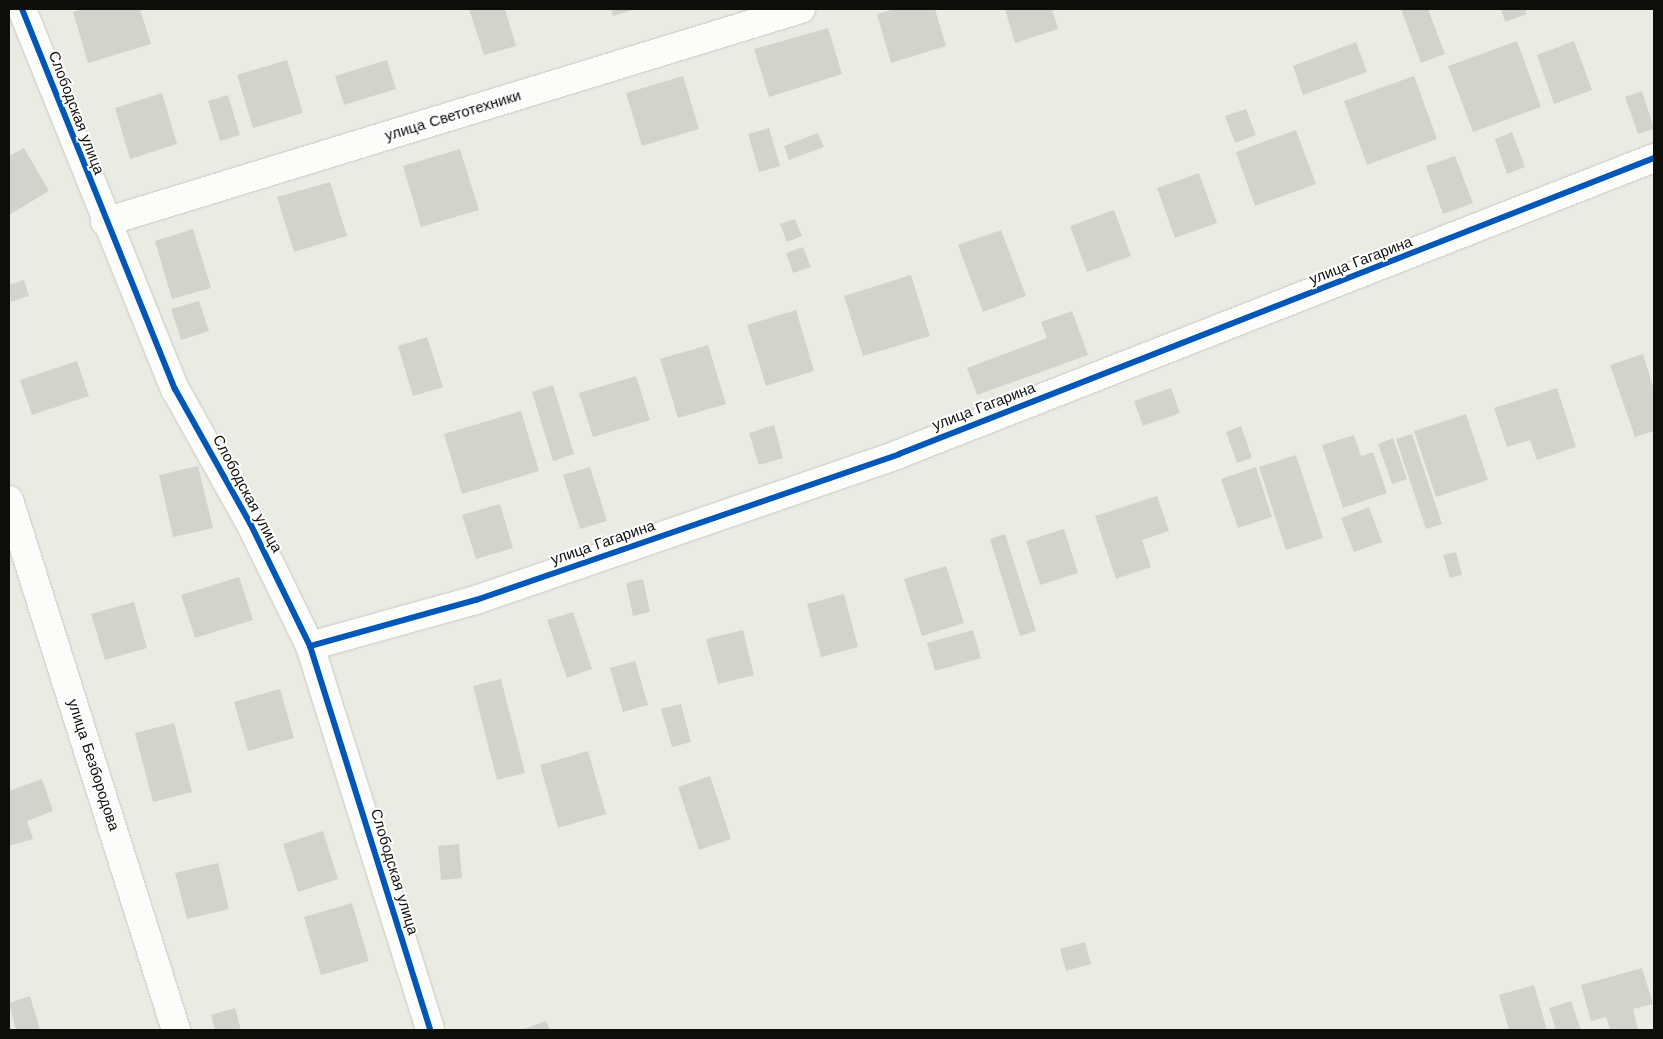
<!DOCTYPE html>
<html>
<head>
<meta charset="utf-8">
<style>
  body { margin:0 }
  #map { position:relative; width:1663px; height:1039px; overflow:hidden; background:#eaece4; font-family:"Work Sans",sans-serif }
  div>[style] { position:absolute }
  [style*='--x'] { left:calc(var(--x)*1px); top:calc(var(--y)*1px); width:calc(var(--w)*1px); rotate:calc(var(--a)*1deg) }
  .building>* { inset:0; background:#d3d3cd }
  .roads { filter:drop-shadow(0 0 1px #c7c9c3) drop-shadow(0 0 1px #c7c9c3) }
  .minor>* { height:28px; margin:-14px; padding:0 14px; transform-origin:14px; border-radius:14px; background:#fcfcfb }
  .cycleway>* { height:6px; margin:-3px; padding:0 3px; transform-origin:3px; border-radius:3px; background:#0057b8 }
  span { translate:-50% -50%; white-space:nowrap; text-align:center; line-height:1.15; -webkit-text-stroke:4px #fff; paint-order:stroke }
  .street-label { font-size:15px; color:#0d0e09 }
  .frame { position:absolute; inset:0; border:10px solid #0d0e09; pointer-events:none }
</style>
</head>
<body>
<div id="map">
  <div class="building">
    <div style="clip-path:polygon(83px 9px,140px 9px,151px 44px,88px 63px,73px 12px)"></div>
    <div style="clip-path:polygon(469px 9px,505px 9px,516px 46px,484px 55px)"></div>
    <div style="clip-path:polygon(611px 9px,636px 9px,613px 16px)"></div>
    <div style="clip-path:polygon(895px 9px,935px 9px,946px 46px,891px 63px,877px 14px)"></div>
    <div style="clip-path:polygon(1005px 9px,1052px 9px,1058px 29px,1015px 43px)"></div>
    <div style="clip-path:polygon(1401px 9px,1428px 9px,1445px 54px,1421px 63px)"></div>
    <div style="clip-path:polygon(1501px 9px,1525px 9px,1527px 14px,1505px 22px)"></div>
    <div style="clip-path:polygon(828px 28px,842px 74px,769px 97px,754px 49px)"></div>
    <div style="clip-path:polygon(1517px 41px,1541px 107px,1473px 132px,1448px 66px)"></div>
    <div style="clip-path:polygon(1574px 41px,1592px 90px,1554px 104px,1537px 55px)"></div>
    <div style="clip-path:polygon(1356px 42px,1367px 72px,1303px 95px,1293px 66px)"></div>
    <div style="clip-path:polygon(287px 60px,303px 113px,253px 128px,237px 75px)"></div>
    <div style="clip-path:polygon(387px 60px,396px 89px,344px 105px,335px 76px)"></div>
    <div style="clip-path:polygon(683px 76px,699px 129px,642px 146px,626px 93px)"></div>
    <div style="clip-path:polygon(1414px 76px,1437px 139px,1367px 165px,1344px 101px)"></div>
    <div style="clip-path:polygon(1642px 91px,1654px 129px,1638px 134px,1625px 97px)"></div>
    <div style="clip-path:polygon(162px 93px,177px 144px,130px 159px,115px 108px)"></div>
    <div style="clip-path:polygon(228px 95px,240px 135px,220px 141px,208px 101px)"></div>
    <div style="clip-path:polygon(1246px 109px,1256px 135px,1235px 143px,1225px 116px)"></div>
    <div style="clip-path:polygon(769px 128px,780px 166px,759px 172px,748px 134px)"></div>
    <div style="clip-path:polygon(1296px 130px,1316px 184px,1255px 206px,1236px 152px)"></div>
    <div style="clip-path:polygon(1512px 132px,1525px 167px,1507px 174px,1495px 139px)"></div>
    <div style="clip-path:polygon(818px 133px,824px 147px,789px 160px,784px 146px)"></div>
    <div style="clip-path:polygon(24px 148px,49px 191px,9px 215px,9px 156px)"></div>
    <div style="clip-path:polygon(460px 149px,479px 210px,421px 227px,403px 166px)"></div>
    <div style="clip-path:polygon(1455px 156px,1473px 203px,1443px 214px,1426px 166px)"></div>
    <div style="clip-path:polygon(1199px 173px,1217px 223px,1175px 238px,1157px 188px)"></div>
    <div style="clip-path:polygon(330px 182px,347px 236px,294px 252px,277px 197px)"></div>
    <div style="clip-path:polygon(1114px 210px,1131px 256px,1087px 272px,1070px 226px)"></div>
    <div style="clip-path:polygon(795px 219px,802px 236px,787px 242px,780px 224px)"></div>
    <div style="clip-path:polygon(193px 229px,211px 288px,172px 299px,155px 241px)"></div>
    <div style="clip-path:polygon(1001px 230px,1026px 296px,983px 312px,958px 245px)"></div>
    <div style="clip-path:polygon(803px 247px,811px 267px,793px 273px,786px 253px)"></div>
    <div style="clip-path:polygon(911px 275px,930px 336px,863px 356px,844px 296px)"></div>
    <div style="clip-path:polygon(24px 280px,29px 296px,11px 302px,9px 285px)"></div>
    <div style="clip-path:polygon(199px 301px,209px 331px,181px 340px,171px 309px)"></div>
    <div style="clip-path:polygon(796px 310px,814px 371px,766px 386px,747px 325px)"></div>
    <div style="clip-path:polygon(1072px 311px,1088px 355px,977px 395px,967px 368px,1047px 338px,1041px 322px)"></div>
    <div style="clip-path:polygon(427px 337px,443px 387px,413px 396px,398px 346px)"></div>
    <div style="clip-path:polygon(708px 345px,726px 404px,678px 418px,660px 359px)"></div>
    <div style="clip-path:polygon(1643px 354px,1654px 390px,1654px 431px,1635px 437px,1610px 365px)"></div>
    <div style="clip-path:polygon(77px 361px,89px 396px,32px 415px,20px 380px)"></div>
    <div style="clip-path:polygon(636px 376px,650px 420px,593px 437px,579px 393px)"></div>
    <div style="clip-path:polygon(553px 385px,574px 454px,553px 461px,532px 392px)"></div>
    <div style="clip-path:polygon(1171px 388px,1180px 413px,1143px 426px,1134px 401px)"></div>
    <div style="clip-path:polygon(1557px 388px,1576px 447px,1537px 460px,1530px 440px,1507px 447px,1494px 408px)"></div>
    <div style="clip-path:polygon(521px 411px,539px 471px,462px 494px,444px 434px)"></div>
    <div style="clip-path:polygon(1466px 414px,1488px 480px,1436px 497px,1414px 431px)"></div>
    <div style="clip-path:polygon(774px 425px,783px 458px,759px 465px,749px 433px)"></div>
    <div style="clip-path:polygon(1241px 426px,1252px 458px,1237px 463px,1226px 432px)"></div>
    <div style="clip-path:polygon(1412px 434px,1442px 524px,1426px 529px,1396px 439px)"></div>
    <div style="clip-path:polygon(1354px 435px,1361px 456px,1373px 452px,1387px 493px,1343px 508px,1322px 445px)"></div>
    <div style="clip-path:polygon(1393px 438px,1407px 479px,1392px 484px,1378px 444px)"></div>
    <div style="clip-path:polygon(1296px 455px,1323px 538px,1286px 550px,1259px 467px)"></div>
    <div style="clip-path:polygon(198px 466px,213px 528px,173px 537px,159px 475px)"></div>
    <div style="clip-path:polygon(590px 467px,607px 521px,580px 529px,563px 475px)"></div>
    <div style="clip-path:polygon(1256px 467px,1272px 517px,1238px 528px,1221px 479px)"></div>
    <div style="clip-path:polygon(1157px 496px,1169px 531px,1142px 540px,1151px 567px,1116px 579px,1095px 516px)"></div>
    <div style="clip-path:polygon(500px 504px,513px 548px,476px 559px,462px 515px)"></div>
    <div style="clip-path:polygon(1369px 507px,1382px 542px,1354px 552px,1341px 518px)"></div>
    <div style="clip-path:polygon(1064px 529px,1078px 573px,1040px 585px,1026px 541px)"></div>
    <div style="clip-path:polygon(1005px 534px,1036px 631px,1020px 636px,990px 539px)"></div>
    <div style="clip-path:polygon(1456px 552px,1462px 575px,1450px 578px,1443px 555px)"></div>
    <div style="clip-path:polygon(946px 566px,964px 623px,922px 636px,904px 579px)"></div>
    <div style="clip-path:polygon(239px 577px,253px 620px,195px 638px,181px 595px)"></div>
    <div style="clip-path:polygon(643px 579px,650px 612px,633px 616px,626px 583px)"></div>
    <div style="clip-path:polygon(844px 594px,858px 647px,821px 657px,807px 604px)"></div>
    <div style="clip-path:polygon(134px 602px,147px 648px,105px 660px,91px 614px)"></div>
    <div style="clip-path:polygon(573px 612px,592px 669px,567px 678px,547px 620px)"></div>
    <div style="clip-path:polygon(743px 630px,754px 675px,718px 684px,706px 639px)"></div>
    <div style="clip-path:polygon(973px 630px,981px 658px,935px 671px,927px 643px)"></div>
    <div style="clip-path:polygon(635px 661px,648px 705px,623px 712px,610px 668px)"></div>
    <div style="clip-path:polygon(501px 679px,525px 773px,497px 780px,473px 686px)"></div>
    <div style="clip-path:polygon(280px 689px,294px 738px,248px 751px,234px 702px)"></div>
    <div style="clip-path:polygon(681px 704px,691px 742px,672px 747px,661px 709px)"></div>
    <div style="clip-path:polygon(174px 723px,192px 792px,153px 802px,135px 733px)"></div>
    <div style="clip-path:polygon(588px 751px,606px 814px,558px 828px,540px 765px)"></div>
    <div style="clip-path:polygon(710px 776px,731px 839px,699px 850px,678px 787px)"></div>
    <div style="clip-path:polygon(42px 779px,53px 811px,27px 821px,33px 839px,9px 846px,9px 791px)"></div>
    <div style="clip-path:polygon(323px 831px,338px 879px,298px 892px,283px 844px)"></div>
    <div style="clip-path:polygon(459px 844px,462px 878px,441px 880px,438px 846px)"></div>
    <div style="clip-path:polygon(218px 863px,229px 909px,187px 919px,175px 873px)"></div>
    <div style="clip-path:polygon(352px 903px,369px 961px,321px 975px,304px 917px)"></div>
    <div style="clip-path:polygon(1085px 942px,1091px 964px,1066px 971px,1060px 949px)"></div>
    <div style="clip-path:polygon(1642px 968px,1653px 1004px,1633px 1009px,1638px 1030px,1610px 1030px,1606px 1017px,1591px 1021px,1581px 985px)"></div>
    <div style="clip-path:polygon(1534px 985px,1547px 1030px,1509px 1030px,1499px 995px)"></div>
    <div style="clip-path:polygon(30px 996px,40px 1030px,16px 1030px,9px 1003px)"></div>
    <div style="clip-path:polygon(1571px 1001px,1581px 1030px,1556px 1030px,1549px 1008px)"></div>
    <div style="clip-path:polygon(235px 1008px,241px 1030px,215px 1030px,211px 1015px)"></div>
    <div style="clip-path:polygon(546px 1021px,550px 1030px,521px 1030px)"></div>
  </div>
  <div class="roads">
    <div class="minor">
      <div style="--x:22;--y:9;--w:410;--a:68.1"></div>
      <div style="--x:175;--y:389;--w:154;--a:60.8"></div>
      <div style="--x:250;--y:523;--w:137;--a:64"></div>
      <div style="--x:310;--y:646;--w:402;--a:72.6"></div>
      <div style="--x:105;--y:222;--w:728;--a:-17.02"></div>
      <div style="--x:9;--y:500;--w:556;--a:72.51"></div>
      <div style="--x:310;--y:646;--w:172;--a:-15.5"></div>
      <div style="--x:476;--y:600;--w:447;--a:-19"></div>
      <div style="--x:899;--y:454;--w:811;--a:-21.41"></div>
    </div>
  </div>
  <div class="cycleway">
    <div style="--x:22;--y:9;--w:410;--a:68.1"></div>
    <div style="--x:175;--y:389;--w:154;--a:60.8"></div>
    <div style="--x:250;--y:523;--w:137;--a:64"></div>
    <div style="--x:310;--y:646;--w:402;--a:72.6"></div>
    <div style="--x:310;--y:646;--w:172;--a:-15.5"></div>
    <div style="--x:476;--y:600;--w:447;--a:-19"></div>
    <div style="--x:899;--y:454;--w:811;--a:-21.41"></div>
  </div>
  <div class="street-label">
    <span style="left:76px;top:113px;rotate:69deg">Слободская улица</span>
    <span style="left:453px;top:116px;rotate:-17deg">улица Светотехники</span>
    <span style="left:1361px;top:261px;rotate:-21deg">улица Гагарина</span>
    <span style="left:984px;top:407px;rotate:-21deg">улица Гагарина</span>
    <span style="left:247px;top:494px;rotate:62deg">Слободская улица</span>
    <span style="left:603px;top:543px;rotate:-19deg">улица Гагарина</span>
    <span style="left:93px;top:765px;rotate:72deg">улица Безбородова</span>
    <span style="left:394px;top:872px;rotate:73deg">Слободская улица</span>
  </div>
  <div class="frame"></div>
</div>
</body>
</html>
